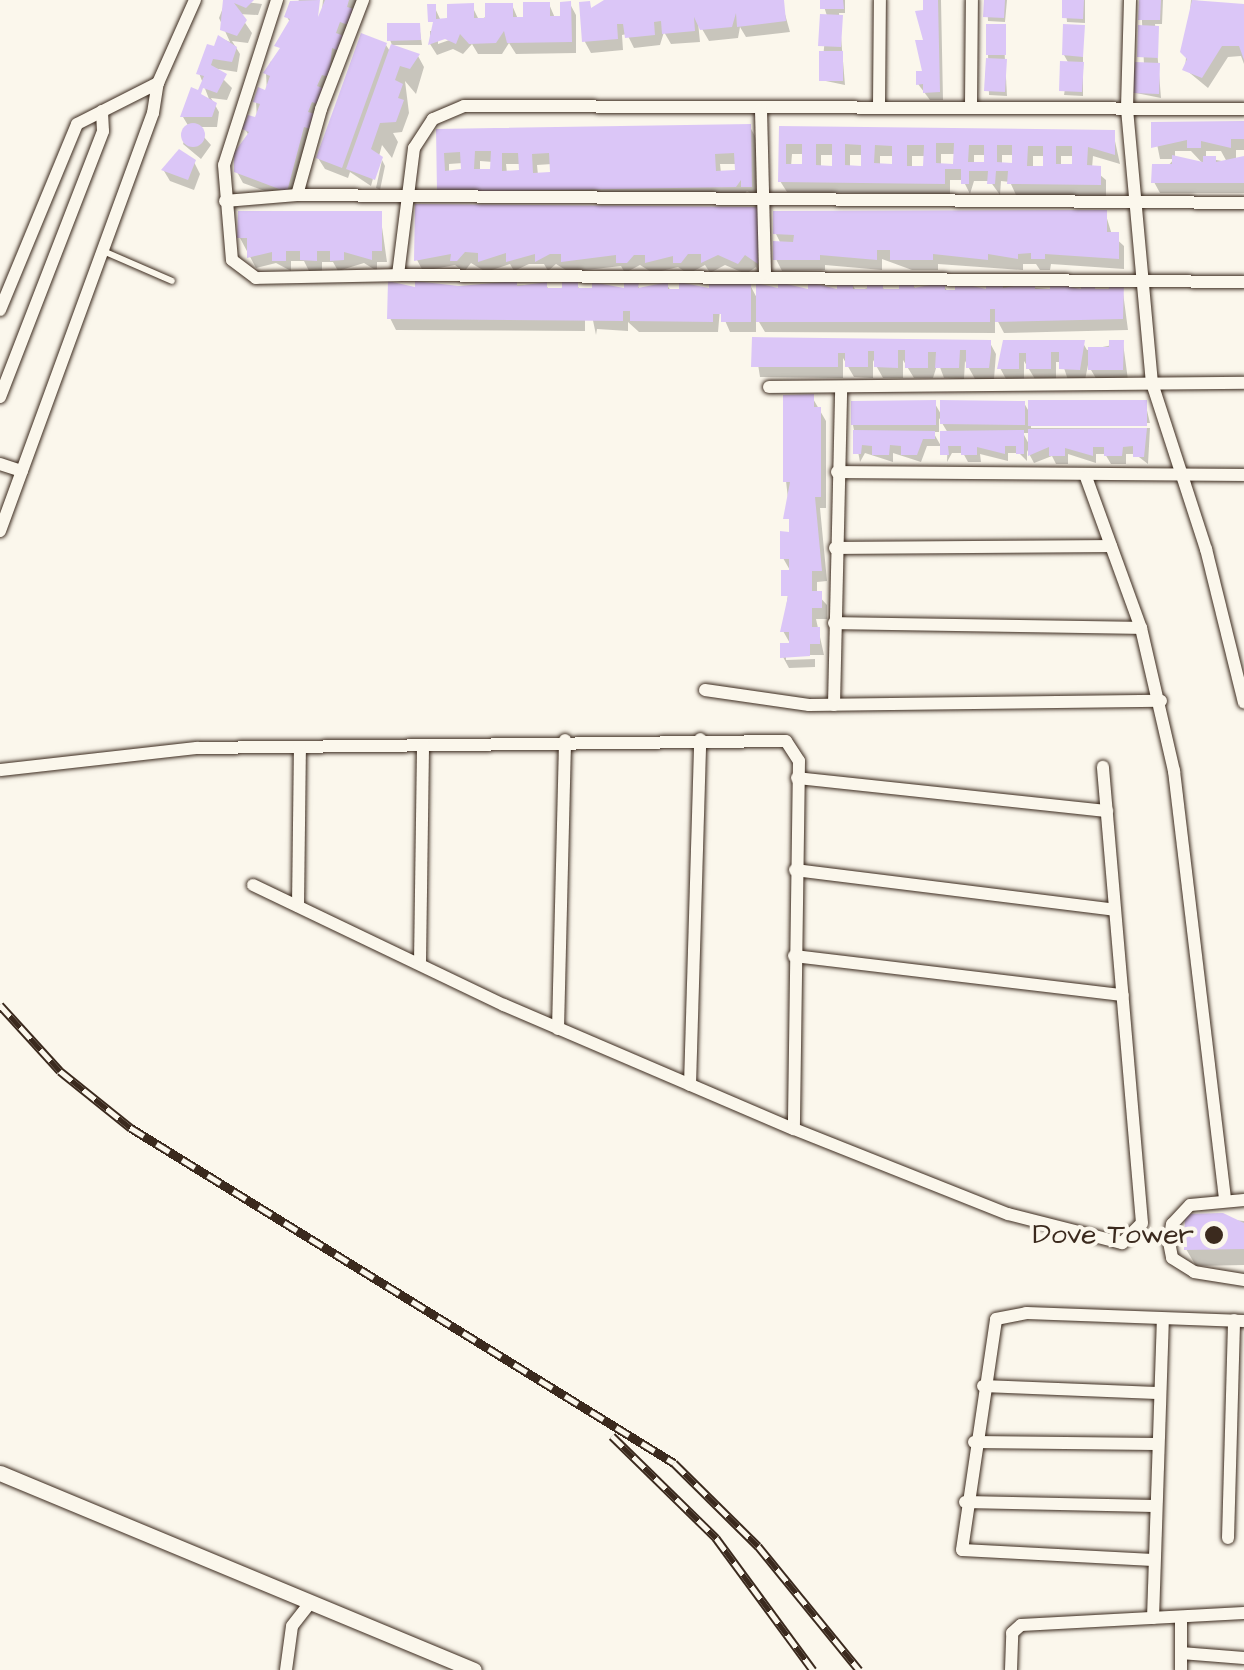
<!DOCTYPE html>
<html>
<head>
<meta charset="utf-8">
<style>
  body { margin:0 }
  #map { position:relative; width:1244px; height:1670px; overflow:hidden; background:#fbf7ec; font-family:"Architects Daughter",sans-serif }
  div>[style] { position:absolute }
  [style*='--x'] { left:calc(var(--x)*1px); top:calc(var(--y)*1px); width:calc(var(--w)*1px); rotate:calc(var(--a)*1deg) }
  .shadow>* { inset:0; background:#0003 }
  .building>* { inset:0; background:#dbc6f7 }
  .round { border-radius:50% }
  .roads { filter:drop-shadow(0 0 2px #3b2a1e) drop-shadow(0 0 2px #3b2a1e) }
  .service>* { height:6px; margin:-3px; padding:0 3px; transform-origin:3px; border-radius:3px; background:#fbf7ec }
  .minor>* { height:12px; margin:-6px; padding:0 6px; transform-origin:6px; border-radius:6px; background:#fbf7ec }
  .tertiary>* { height:15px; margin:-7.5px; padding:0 7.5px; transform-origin:7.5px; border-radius:7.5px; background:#fbf7ec }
  .rail>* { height:9px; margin-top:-4.5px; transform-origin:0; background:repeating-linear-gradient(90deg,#fbf7ec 0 15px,#3b2a1e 0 30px); box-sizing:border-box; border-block:2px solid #3b2a1e }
  .dots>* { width:28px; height:28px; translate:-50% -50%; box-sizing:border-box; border:5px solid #fbf7ec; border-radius:50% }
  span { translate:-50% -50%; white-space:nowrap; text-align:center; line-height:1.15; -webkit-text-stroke:8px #fbf7ec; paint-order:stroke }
  .poi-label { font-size:28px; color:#3b2a1e }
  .right { translate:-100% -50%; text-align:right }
</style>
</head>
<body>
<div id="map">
  <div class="shadow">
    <div style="clip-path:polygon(226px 0,262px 4px,258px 15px,239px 14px,252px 33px,248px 43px,232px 41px,240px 54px,237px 72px,212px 68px,232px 88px,227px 100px,211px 98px,219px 112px,217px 127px,195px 127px,211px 145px,201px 159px,183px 144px,189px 127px,183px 117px,193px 91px,209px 99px,199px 73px,220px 38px,230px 42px,219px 18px)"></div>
    <div style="clip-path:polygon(299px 0,318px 0,311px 17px,321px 20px,323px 0,367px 0,292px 201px,243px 183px,237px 172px,249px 136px,245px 129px,257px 121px,256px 101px,267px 93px,266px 73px,271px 61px,278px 64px,282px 33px,287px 35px,291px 24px,287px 17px)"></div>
    <div style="clip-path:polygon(643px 0,781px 0,790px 32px,746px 37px,740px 27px,738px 38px,709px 41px,698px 22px,700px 42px,671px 44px,664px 32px,660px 45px,634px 48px,627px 34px,622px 35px,623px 50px,591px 53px,585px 42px,589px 4px,592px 10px)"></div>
    <div style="clip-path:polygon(822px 0,845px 0,845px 13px,839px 13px,845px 85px,821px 80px,827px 16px)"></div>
    <div style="clip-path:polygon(925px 0,941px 0,943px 100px,930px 100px,918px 84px,925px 74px)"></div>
    <div style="clip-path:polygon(987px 0,1007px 0,1005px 22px,988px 21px)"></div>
    <div style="clip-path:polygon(1065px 0,1085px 0,1085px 23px,1067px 22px)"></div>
    <div style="clip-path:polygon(1141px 0,1163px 0,1162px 24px,1155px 24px,1161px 98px,1136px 93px,1144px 65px)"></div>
    <div style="clip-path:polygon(1191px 0,1244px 7px,1244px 64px,1241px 56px,1228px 57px,1208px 88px,1185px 69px)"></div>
    <div style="clip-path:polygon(evenodd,549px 4px,555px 18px,563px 18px,570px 4px,576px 15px,576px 53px,516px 54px,509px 43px,502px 54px,478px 54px,472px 44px,463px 54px,453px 49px,437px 55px,430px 44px,430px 31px,437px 31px,434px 6px,441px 21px,472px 6px,479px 20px,512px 5px,518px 19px,526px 19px,549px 4px,458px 37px,438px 44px,438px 39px,458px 37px)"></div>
    <div style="clip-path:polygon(1003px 24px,1007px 96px,989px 95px,988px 54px)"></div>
    <div style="clip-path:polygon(419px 25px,422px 45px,392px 45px,390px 40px)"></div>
    <div style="clip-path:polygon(1083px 28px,1083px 96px,1064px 95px,1069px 64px,1064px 55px)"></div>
    <div style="clip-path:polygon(386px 45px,391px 53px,418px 56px,424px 67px,416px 94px,405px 81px,409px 113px,402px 132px,393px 133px,398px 142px,392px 158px,382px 145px,371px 186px,350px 172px,348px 178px,325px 169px,318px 158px)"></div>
    <div style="clip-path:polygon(evenodd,1244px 123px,1244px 150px,1236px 150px,1236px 160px,1244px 159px,1244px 193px,1160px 193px,1154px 182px,1174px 159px,1160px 159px,1153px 124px,1244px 123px,1175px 151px,1191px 151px,1205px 166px,1175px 159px,1175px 151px,1244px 123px,1206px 151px,1221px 151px,1227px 162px,1206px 158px,1206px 151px)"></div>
    <div style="clip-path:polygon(evenodd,750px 127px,756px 138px,757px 197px,747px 191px,742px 197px,446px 202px,439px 132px,750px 127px,480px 161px,493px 162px,492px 172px,480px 172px,480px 161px,750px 127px,463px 163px,464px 172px,449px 173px,449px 164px,463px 163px,750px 127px,506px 164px,521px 164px,521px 173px,507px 173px,506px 164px,750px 127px,552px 164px,552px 174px,538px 175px,537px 165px,552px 164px,750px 127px,720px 164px,737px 164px,737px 172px,721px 173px,720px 164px)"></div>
    <div style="clip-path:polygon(evenodd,781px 129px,1113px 132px,1120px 164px,1093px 156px,1092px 168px,1106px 180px,1106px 196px,1016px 195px,1010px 182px,1001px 181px,1000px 195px,990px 181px,974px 181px,970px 194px,963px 180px,950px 180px,950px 194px,787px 192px,780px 181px,781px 129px,792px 154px,804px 154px,804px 167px,791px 167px,792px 154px,781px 129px,941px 154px,956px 154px,956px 166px,941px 166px,941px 154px,781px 129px,821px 155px,835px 155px,835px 168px,821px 168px,821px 155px,781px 129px,850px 155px,863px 155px,863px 168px,850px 168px,850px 155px,781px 129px,974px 155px,987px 155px,987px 165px,974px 165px,974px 155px,781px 129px,1002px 155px,1015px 155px,1014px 165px,1002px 165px,1002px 155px,781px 129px,880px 156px,894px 156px,894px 166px,880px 166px,880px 156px,781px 129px,912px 156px,926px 156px,926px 168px,912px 168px,912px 156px,781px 129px,1033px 156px,1046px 156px,1045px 168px,1033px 168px,1033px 156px,781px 129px,1061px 156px,1075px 156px,1074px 167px,1061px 167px,1061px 156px)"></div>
    <div style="clip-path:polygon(382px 160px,385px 166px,380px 190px,376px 188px)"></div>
    <div style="clip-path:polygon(194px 162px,200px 174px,194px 190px,170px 181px,164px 171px)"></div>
    <div style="clip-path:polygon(418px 207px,758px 210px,760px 274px,756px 267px,746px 274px,725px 265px,710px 273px,705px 265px,688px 274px,678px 267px,653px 273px,640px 265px,625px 273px,621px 266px,569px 272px,556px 264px,548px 271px,544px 264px,529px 264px,514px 271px,510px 264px,486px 272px,471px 263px,464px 272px,455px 265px,423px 271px,417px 260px)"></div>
    <div style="clip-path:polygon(1105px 212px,1112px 235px,1124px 246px,1124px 269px,1051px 264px,1050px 270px,1040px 270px,1036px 264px,1023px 264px,1023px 270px,938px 264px,938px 270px,912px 270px,882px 259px,882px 270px,825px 265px,825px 270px,782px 271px,776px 259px,781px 244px,776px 234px)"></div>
    <div style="clip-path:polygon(380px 213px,387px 262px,377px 262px,377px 271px,364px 263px,338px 271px,333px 262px,322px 262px,322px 271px,309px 271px,304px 261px,291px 261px,291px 271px,276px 263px,256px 268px,240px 238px)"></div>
    <div style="clip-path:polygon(546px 284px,549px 291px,577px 284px,580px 291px,626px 291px,637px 284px,640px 290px,667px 285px,671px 291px,750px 285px,758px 300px,780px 291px,780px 284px,796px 292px,810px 292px,811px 284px,840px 291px,852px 284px,856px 291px,881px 285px,885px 291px,902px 291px,913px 285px,916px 290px,943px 285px,948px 292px,988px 292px,1002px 285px,1084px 292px,1093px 285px,1097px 292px,1122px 285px,1128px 330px,1004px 333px,995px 316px,995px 333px,765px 332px,756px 317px,756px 332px,730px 332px,720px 309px,718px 332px,639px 332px,628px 322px,628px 331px,597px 329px,596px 335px,590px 306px,585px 306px,585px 331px,396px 330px,390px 318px,418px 290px)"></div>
    <div style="clip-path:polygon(754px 339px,990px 343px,996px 354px,994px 379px,975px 379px,965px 361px,964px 379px,944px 378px,938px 362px,933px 378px,914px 378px,903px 360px,903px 378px,883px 378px,873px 360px,873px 378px,854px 377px,843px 358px,843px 378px,760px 377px)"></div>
    <div style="clip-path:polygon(1005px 343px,1083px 343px,1087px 350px,1123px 343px,1128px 380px,1097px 380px,1088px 365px,1085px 380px,1068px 380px,1062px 362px,1056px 362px,1056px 380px,1035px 379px,1024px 361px,1024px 379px,1006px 379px,1000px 368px)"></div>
    <div style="clip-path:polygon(812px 397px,826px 421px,826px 508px,820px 508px,827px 581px,817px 582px,817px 594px,827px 605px,827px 619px,816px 619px,824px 655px,786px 655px,786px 660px,815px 659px,815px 667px,789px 668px,783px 657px,791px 645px,783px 631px,791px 572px,783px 558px,792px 534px,786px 481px)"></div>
    <div style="clip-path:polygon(evenodd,934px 402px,942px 416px,1024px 403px,1031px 415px,1145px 402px,1150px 423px,1031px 423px,1031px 428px,1150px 428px,1148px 464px,1135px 454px,1126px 454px,1126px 464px,1111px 464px,1105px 454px,1096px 454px,1096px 463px,1068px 454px,1068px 464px,1056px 464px,1052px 456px,1034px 463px,1027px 450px,1027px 461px,1019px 453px,1008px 453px,1008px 461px,980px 454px,981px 462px,968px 462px,963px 453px,952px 453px,947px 462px,948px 433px,939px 418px,939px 432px,933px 432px,941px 446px,927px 446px,921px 462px,893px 453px,893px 462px,865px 453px,860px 462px,853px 425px,934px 402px,1023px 433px,1030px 433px,1030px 446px,1023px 433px)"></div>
    <div style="clip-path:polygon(1188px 1216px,1244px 1221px,1244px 1265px,1196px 1266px,1186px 1249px)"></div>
  </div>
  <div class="building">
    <div style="clip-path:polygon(223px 0,254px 0,246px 8px,234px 3px,247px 20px,237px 36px,220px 30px)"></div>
    <div style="clip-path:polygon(320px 0,318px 17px,325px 0,349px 0,347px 7px,354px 9px,348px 25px,340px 22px,336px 33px,344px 36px,339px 51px,332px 48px,329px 77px,322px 75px,317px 86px,325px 89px,319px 105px,312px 102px,308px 112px,315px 114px,310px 129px,304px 127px,287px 192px,234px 172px,234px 153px,249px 132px,242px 129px,248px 115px,255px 117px,260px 104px,253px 102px,258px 87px,265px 90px,270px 76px,263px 73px,280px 48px,274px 46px,290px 19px,284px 17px,290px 1px)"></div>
    <div style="clip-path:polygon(604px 0,784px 0,786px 21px,737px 27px,736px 13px,732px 27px,700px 30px,694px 17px,695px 31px,662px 34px,661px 21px,654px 22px,655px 35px,625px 38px,623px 24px,617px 24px,618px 39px,582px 42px,579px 2px,590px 1px,591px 8px)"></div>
    <div style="clip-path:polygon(820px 0,843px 0,844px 9px,820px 9px)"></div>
    <div style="clip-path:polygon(923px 0,938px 0,940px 92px,923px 93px,923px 84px,916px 85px,916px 71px,922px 71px,915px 40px,923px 40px,915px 11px,923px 10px)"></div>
    <div style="clip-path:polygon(984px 0,1005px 0,1004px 18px,983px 17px)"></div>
    <div style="clip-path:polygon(1062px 0,1084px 0,1083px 19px,1062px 18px)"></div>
    <div style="clip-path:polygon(1139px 0,1161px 0,1160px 20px,1138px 20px)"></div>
    <div style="clip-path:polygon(1192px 0,1244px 4px,1244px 60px,1239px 46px,1222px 46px,1202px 78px,1182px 70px,1187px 59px,1180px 52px)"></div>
    <div style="clip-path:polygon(571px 1px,572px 42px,507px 43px,504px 31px,496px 43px,469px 44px,460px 34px,456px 44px,445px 39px,428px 45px,433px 22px,428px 22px,427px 4px,436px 4px,436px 19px,447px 18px,447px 4px,474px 3px,474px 18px,485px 18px,485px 3px,513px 3px,513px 17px,523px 17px,523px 2px,550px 2px,550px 16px,560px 16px,560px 2px)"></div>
    <div style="clip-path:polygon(820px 14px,843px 15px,841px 47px,818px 46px)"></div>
    <div style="clip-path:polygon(387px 23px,420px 23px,421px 40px,387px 41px)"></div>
    <div style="clip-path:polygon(986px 24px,1006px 24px,1006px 55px,986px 55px)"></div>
    <div style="clip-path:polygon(1063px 24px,1085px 25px,1083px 57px,1062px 55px)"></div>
    <div style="clip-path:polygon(1138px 25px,1159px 26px,1158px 58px,1137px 57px)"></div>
    <div style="clip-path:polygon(361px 33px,387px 43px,342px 168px,316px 158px)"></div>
    <div style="clip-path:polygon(218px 35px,237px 47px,232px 62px,213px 59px,211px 65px,227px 74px,217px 93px,203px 88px,201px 94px,217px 103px,212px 117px,180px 117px,191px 87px,198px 90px,204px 76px,196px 74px,207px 44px,214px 46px)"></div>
    <div style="clip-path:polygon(391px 44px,420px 54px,410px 69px,400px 66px,395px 80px,403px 84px,398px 98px,404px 100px,396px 122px,380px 123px,371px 149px,383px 157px,375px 180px,346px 169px)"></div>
    <div style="clip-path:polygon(819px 51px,843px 51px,843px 81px,819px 81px)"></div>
    <div style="clip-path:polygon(986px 58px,1007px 59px,1005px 92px,984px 91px)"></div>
    <div style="clip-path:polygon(1060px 61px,1084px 62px,1082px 92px,1059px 91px)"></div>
    <div style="clip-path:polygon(1135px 62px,1160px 63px,1159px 94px,1133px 93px)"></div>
    <div style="clip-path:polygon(1244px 121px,1244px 139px,1231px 139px,1231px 148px,1201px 141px,1201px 148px,1187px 148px,1187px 140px,1151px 148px,1151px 122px)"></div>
    <div class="round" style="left:181px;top:123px;width:24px;height:24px"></div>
    <div style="clip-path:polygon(evenodd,751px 124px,752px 187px,741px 187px,741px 180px,736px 187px,437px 192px,436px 129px,751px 124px,475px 151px,491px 151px,490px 169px,474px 169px,475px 151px,751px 124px,460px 152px,461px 169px,445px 171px,444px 153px,460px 152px,751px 124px,502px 153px,518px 153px,519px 170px,502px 171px,502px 153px,751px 124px,549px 153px,550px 172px,533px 173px,532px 154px,549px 153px,751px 124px,734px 153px,735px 170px,716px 171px,715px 154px,734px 153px)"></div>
    <div style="clip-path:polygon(evenodd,779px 126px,1115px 130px,1115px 155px,1088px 147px,1087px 165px,1101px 166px,1101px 185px,1007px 184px,1008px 171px,996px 171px,995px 184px,987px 184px,988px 171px,969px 171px,969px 184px,961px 184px,961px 169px,945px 169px,945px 184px,778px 182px,779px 126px,936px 143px,954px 143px,953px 164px,936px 163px,936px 143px,779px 126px,786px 144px,802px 144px,802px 164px,786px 164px,786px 144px,779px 126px,816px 144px,832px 144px,832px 166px,816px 165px,816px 144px,779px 126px,845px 144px,861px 145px,861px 166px,845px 165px,845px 144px,779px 126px,875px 145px,892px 146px,892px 164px,874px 163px,875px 145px,779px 126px,907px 145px,924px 145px,923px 166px,907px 166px,907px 145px,779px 126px,969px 145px,984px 145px,984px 162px,968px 162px,969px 145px,779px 126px,997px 145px,1012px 145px,1012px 163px,997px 162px,997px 145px,779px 126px,1028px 146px,1043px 146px,1043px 166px,1027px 166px,1028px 146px,779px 126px,1056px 146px,1072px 146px,1072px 164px,1056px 164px,1056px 146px)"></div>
    <div style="clip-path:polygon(179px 149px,196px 160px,188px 180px,161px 170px)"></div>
    <div style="clip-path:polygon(1172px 155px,1203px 162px,1203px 156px,1216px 156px,1216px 162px,1244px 156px,1244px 183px,1151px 183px,1152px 164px,1172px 164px)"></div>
    <div style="clip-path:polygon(415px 204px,759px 207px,758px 264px,745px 255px,738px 264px,718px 255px,701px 263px,701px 254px,688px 254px,681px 263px,673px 263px,673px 256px,645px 263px,645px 255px,634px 255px,627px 263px,616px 263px,616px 255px,561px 262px,561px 254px,550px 254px,535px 262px,535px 254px,506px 262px,506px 253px,478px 262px,478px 253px,465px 252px,457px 261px,450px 261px,451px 254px,414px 261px)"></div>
    <div style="clip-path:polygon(1107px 210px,1107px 232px,1119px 232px,1119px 259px,1045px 254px,1045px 259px,1031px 259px,1031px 253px,1018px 254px,1018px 259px,988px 254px,988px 260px,933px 254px,933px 260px,890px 260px,890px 250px,877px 250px,877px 260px,820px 255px,820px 260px,773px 260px,773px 241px,793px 242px,794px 235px,773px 234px,773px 211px)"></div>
    <div style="clip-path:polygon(238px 211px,382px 211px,382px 251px,372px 251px,372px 260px,344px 252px,344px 260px,330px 261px,330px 251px,317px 251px,317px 261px,300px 260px,300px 251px,286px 251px,286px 261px,272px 261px,272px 252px,247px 258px,247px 238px,237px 238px)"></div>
    <div style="clip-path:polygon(388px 281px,415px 287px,415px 281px,459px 286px,517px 281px,517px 286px,547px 282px,547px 288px,562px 288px,562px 282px,578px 282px,578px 288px,592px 288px,592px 282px,624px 288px,624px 282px,639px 282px,638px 288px,668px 282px,668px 289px,679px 289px,679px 282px,709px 288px,709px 282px,751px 283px,751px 322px,721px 322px,721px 314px,713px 314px,713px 322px,630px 321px,630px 311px,623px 311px,623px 321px,387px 319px)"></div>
    <div style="clip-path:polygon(778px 282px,808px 289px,808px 282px,837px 289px,837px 282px,853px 282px,853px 289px,867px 289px,867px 282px,883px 282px,883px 289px,899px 289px,899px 282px,914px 282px,914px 288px,945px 282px,945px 290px,955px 290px,955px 282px,986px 289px,986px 282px,1003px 282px,1003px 288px,1035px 282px,1035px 289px,1050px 289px,1050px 283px,1081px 289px,1081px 283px,1095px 282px,1095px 289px,1109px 289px,1109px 282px,1124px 283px,1123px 319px,995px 322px,995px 309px,990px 309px,990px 322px,756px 322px,756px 283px,778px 288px)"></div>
    <div style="clip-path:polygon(752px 337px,991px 340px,991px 352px,989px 368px,966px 368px,966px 350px,960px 350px,959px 368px,935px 368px,936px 352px,928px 352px,928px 368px,905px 368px,905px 350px,898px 350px,898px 368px,874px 367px,874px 351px,868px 351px,868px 367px,845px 367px,845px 353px,838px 353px,838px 367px,751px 367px)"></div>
    <div style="clip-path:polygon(1003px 340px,1085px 340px,1080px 370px,1059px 369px,1059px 352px,1051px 352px,1051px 369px,1026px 369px,1026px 353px,1019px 353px,1019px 369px,997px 369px)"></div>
    <div style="clip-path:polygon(1109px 340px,1124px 340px,1123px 370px,1088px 370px,1088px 347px,1109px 347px)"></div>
    <div style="clip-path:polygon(814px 394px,814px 407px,821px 407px,821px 497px,815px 497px,822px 571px,812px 571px,812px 591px,822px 591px,822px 608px,812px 608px,812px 627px,820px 627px,820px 644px,810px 644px,810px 656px,780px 658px,780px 643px,789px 643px,789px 632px,780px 632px,788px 596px,781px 596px,781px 570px,789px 570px,789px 559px,780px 559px,780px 531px,789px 532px,789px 519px,783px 519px,790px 482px,783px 482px,783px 395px)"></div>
    <div style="clip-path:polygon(936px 400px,936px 425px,851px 425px,851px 401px)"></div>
    <div style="clip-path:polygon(940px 400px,1025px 401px,1025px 425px,940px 424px)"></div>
    <div style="clip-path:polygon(1028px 400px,1147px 400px,1147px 426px,1028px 426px)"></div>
    <div style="clip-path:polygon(1147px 428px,1144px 457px,1133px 457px,1133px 446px,1123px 447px,1122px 456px,1104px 456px,1104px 447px,1093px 447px,1093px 456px,1065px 448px,1065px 456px,1049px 456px,1049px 447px,1028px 456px,1028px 429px)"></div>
    <div style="clip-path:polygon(853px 430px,935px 431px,935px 439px,923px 439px,917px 455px,901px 455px,901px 446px,890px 445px,889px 455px,872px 455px,872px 446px,862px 445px,861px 454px,853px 454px)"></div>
    <div style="clip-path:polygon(1024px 430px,1024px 454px,1016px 454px,1016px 446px,1005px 446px,1005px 454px,977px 447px,977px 455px,961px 455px,961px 446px,948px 446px,949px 455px,940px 455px,940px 431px)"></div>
    <div style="clip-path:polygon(1223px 1213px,1244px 1223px,1244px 1249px,1184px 1250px,1185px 1214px)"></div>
  </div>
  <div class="roads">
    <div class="service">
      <div style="--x:103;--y:251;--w:75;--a:23.5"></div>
    </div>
    <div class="minor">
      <div style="--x:277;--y:0;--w:173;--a:107.8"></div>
      <div style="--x:224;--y:165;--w:95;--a:85.2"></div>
      <div style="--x:232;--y:260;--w:30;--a:37"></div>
      <div style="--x:256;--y:278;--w:142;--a:-1.2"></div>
      <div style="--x:1130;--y:0;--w:109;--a:91.6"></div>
      <div style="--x:1127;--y:109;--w:275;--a:84.8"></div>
      <div style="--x:1152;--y:383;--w:175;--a:72"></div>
      <div style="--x:1206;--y:549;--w:158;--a:76.1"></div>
      <div style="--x:879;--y:105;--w:105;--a:-89.5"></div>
      <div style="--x:971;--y:105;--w:105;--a:-89.5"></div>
      <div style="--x:1244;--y:109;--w:780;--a:-179.78"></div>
      <div style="--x:464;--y:106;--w:34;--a:157"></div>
      <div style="--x:433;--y:119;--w:35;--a:123"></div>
      <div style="--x:414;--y:148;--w:128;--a:97.2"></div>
      <div style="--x:398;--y:275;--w:846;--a:0.47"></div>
      <div style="--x:761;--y:110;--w:164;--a:88.6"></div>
      <div style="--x:297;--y:195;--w:89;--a:-74.4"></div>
      <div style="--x:321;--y:109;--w:117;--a:-68.9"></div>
      <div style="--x:225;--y:201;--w:72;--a:-4.8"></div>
      <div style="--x:297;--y:195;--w:947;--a:0.48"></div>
      <div style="--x:0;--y:310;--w:201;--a:-67.5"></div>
      <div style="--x:77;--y:124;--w:91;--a:-26.8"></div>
      <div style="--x:158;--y:83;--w:91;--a:-66"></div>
      <div style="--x:769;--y:387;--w:475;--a:-0.5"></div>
      <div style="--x:0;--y:397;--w:285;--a:-68.8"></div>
      <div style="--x:103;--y:131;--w:20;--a:-93"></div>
      <div style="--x:0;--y:464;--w:23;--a:18"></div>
      <div style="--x:837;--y:472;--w:407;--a:0.4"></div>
      <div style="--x:1086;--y:477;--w:161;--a:70"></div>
      <div style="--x:1141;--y:628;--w:147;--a:77"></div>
      <div style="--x:1174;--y:771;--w:430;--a:83.2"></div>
      <div style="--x:0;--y:531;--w:445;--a:-69.9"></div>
      <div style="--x:153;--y:113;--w:30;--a:-81"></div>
      <div style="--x:835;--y:548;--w:276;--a:-0.4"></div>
      <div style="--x:834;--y:623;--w:307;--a:0.9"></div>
      <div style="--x:705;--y:690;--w:105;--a:8.2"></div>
      <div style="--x:809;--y:705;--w:352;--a:-0.7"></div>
      <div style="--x:834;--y:705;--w:316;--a:-88.7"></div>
      <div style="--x:0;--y:770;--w:198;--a:-6.4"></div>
      <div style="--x:197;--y:748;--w:589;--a:-0.68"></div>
      <div style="--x:786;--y:741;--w:24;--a:57"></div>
      <div style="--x:799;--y:761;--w:368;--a:90.8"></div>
      <div style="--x:797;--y:778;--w:312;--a:6.1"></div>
      <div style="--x:795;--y:870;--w:322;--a:7.1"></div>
      <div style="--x:253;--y:885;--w:278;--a:25.6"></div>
      <div style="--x:504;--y:1005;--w:315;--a:23.2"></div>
      <div style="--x:794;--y:1129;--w:230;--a:21.7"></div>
      <div style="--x:1008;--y:1214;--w:118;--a:14.3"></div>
      <div style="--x:1122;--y:1243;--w:28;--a:-45"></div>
      <div style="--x:1142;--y:1223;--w:458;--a:-94.9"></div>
      <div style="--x:298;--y:906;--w:159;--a:-89.3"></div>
      <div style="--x:794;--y:956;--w:331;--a:6.8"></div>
      <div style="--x:420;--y:963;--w:218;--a:-89.2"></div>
      <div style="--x:558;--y:1029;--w:289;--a:-88.6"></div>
      <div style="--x:690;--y:1085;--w:346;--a:-88.3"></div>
      <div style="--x:1244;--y:1200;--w:54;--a:174.7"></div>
      <div style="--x:1190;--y:1205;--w:26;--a:133"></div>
      <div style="--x:1172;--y:1224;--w:18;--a:99"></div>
      <div style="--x:1169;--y:1242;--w:16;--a:79"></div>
      <div style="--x:1172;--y:1258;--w:26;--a:32"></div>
      <div style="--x:1194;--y:1272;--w:51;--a:9.1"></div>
      <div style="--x:983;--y:1386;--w:174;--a:2.3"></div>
      <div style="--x:974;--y:1442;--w:182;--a:0.6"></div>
      <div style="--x:965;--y:1502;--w:189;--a:1.2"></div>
      <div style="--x:1228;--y:1538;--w:218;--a:-88.4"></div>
      <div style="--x:1153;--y:1560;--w:191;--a:-177"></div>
      <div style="--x:962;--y:1550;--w:233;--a:-81.6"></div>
      <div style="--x:996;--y:1319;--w:31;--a:-11"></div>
      <div style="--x:1026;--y:1313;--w:218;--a:2.1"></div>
      <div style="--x:1153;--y:1618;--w:299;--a:-88.1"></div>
      <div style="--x:1181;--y:1653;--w:63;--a:4.5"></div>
      <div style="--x:286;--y:1670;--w:44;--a:-82.2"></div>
      <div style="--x:292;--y:1626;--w:28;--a:-52"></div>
      <div style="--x:1011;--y:1670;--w:37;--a:-88"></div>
      <div style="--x:1012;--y:1633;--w:12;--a:-42"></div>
      <div style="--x:1021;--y:1625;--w:223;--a:-3.1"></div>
      <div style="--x:1181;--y:1670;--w:52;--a:-90"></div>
    </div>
    <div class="tertiary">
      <div style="--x:0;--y:1473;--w:513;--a:22.57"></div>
    </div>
  </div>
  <div class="rail">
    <div style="--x:0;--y:1005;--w:89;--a:47.7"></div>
    <div style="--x:60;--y:1071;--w:91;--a:38.8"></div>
    <div style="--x:131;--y:1128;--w:638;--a:31.67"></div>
    <div style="--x:674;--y:1463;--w:118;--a:44.7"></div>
    <div style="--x:758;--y:1546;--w:160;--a:50.8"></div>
    <div style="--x:612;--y:1436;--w:146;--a:44.4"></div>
    <div style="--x:716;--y:1538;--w:164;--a:53.7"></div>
  </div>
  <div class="dots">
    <div style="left:1214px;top:1235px;background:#3b2a1e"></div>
  </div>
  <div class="poi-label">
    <span class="right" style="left:1194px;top:1235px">Dove Tower</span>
  </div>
</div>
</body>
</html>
